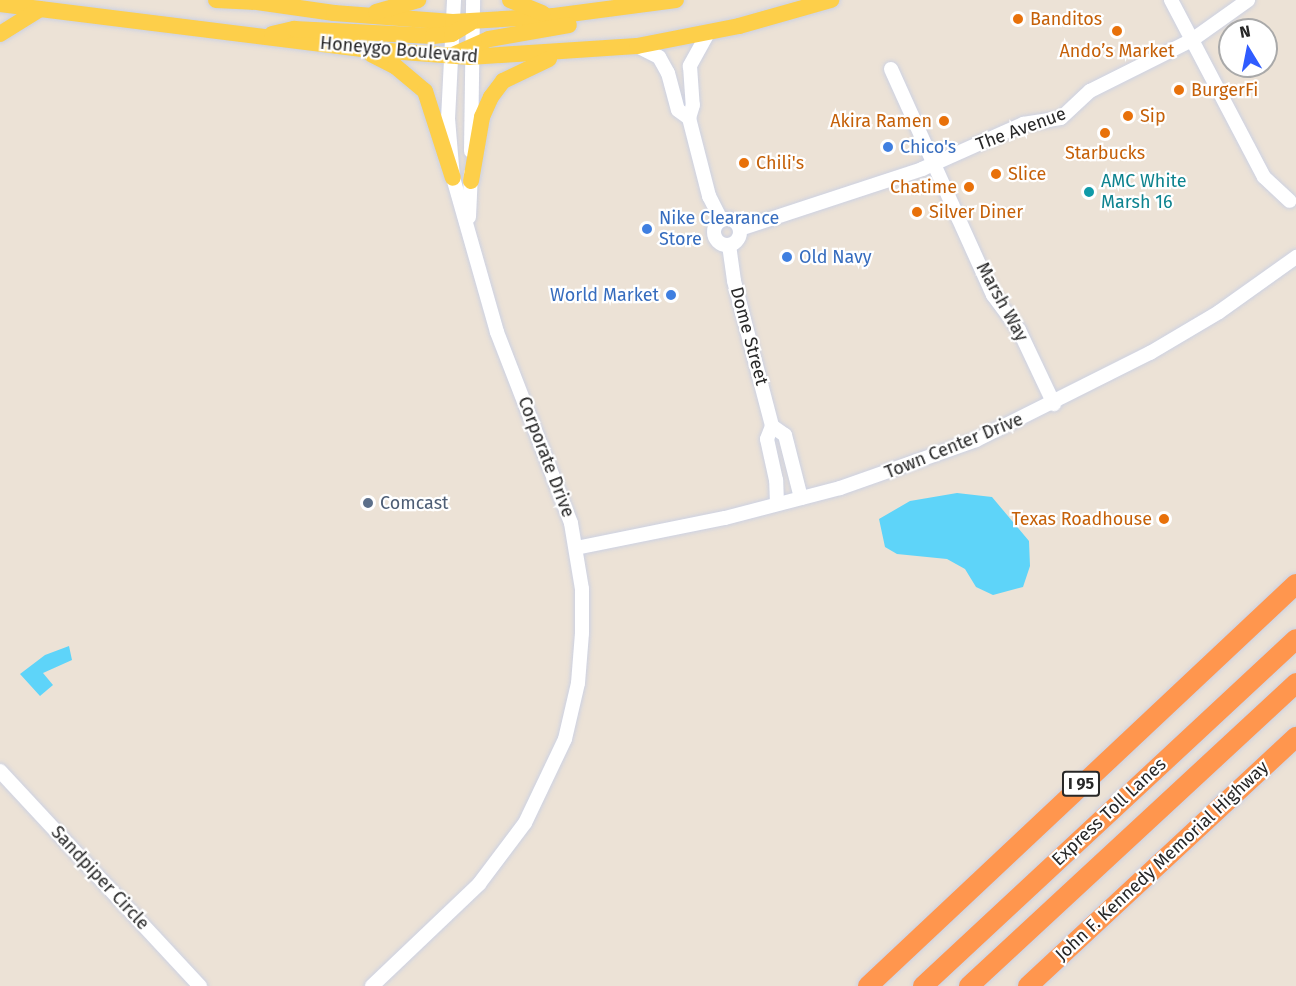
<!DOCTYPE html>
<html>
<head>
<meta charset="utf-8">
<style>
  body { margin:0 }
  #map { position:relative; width:1296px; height:986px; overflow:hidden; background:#ece2d6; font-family:"Fira Sans",sans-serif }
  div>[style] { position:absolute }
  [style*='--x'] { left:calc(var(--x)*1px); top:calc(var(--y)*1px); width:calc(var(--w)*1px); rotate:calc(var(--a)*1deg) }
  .water>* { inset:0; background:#5ed4f9 }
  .roads { filter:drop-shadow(0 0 2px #ccd1e2) drop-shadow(0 0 2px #ccd1e2) }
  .minor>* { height:14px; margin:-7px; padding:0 7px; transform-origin:7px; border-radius:7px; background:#fff }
  .minor>.ring { margin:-7px; padding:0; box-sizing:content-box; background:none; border:14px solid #fff; border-radius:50% }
  .major>* { height:16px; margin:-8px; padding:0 8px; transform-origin:8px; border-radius:8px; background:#fdcf4a }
  .highway>* { height:20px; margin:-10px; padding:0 10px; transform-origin:10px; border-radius:10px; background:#ff964e }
  .dots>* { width:16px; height:16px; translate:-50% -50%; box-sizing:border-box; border:3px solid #fff; border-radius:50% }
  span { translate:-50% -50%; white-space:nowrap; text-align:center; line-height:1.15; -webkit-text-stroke:4.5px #fff; paint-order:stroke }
  .shield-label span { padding:2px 4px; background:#fff; border:2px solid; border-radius:4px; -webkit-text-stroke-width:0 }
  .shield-label { font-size:16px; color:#272727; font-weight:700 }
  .food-label { font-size:18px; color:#c56008 }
  .left { translate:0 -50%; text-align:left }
  .right { translate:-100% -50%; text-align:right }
  .street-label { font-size:18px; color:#272727 }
  .shop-label { font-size:18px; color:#366cbe }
  .culture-label { font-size:18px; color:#0d838f }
  .service-label { font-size:18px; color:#4e5e75 }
  .north { position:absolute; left:1218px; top:18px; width:60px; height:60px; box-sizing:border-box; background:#fff; border:2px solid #a9a9a9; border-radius:50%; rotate:350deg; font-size:16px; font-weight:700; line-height:24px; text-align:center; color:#272727 }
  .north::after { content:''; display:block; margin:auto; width:21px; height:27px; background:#305cff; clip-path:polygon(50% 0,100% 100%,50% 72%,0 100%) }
</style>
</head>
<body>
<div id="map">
  <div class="water">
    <div style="clip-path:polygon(957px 493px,992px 497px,1029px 541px,1030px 566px,1023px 587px,993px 595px,976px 587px,965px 569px,947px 559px,897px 554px,885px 547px,879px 519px,910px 501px)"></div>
    <div style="clip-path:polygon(69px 646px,72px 660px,43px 673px,53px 685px,40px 696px,20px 674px,45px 655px)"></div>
  </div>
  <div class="roads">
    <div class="minor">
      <div style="--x:1171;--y:0;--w:200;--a:62.3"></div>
      <div style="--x:1264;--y:177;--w:35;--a:43"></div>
      <div style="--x:708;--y:33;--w:38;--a:119"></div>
      <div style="--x:690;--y:66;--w:39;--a:86"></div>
      <div style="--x:693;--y:105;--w:14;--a:107"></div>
      <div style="--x:689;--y:118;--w:81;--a:75.6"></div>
      <div style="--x:709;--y:196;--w:27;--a:63"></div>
      <div style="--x:637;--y:46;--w:25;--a:27"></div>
      <div style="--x:659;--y:57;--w:18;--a:61"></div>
      <div style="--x:668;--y:73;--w:38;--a:75"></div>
      <div style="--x:678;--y:110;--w:14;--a:36"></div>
      <div style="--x:891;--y:69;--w:248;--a:65.7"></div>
      <div style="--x:993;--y:295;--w:44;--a:53.4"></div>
      <div style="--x:1019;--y:330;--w:82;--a:64.7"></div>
      <div style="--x:471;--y:151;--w:151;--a:-89.2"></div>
      <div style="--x:469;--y:217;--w:44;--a:-87.4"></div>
      <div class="ring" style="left:714px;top:219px;width:12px;height:12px"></div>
      <div style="--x:740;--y:229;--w:192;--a:-18.2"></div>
      <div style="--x:922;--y:169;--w:111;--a:-24"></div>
      <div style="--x:1023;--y:124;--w:38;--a:-9"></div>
      <div style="--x:1061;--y:118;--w:40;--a:-43"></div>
      <div style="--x:1090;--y:91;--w:114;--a:-26.6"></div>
      <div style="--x:1192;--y:40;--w:69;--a:-35.5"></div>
      <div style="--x:729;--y:245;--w:36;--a:82"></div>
      <div style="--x:734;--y:281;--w:150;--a:75.3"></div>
      <div style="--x:777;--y:504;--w:24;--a:-92"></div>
      <div style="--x:776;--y:480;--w:42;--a:-102.4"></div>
      <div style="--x:767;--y:439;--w:14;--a:-69"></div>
      <div style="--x:772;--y:426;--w:16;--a:35"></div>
      <div style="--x:785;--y:435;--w:65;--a:75.7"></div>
      <div style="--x:576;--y:548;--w:152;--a:-11.4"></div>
      <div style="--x:725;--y:518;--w:119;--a:-14.6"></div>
      <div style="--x:840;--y:488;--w:144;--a:-19.4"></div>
      <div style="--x:976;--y:440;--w:195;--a:-26.6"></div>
      <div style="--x:1150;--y:353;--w:80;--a:-30.7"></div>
      <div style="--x:1219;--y:312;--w:95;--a:-35.5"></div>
      <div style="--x:0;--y:771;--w:294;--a:47.1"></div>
      <div style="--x:372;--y:986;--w:148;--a:-43.6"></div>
      <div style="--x:479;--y:884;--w:76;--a:-53"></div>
      <div style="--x:525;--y:823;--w:93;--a:-64.5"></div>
      <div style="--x:565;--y:739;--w:57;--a:-76.9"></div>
      <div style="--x:578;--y:683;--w:50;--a:-85.4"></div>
      <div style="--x:582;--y:633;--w:44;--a:-90"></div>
      <div style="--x:582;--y:589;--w:67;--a:-99.5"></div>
      <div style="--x:571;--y:523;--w:205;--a:-111.2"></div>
      <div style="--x:497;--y:332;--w:160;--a:-105.9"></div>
      <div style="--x:453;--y:178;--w:59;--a:-94.8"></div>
      <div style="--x:448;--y:119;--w:119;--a:-87.1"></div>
    </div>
    <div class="major">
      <div style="--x:216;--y:0;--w:36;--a:3"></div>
      <div style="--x:243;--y:0;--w:92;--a:8.1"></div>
      <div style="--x:334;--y:13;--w:119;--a:4.3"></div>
      <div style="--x:453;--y:22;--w:101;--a:-3.4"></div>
      <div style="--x:554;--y:16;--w:123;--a:-7.5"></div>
      <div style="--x:510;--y:0;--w:35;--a:22"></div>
      <div style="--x:0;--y:4;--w:365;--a:7.1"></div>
      <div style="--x:362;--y:49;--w:108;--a:4.2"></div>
      <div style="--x:470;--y:57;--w:167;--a:-3.8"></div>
      <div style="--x:637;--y:46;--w:104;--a:-11.1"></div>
      <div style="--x:739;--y:26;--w:96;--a:-15.8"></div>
      <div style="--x:376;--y:12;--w:44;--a:-15.9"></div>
      <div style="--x:0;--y:34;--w:47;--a:-32"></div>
      <div style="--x:272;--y:34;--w:23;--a:-13"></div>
      <div style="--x:294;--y:29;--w:139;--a:2.9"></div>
      <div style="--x:433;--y:36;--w:19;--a:-6"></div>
      <div style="--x:452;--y:34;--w:21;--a:-31"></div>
      <div style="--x:371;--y:54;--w:27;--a:27"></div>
      <div style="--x:395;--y:66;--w:39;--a:40"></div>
      <div style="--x:425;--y:91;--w:91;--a:72.2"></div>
      <div style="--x:455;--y:54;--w:37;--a:-24"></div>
      <div style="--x:489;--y:39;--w:81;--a:-9.9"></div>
      <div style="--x:471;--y:181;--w:65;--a:-80.2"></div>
      <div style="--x:482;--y:117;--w:22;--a:-66"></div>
      <div style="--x:491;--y:97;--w:20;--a:-53"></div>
      <div style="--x:503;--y:81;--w:51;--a:-25.6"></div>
    </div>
    <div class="highway">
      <div style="--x:868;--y:986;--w:587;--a:-43.21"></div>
      <div style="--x:923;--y:986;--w:509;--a:-42.93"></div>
      <div style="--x:969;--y:986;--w:446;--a:-42.8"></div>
      <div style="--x:1028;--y:986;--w:366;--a:-42.9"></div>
    </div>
  </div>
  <div class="dots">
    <div style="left:1018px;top:19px;background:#e8710a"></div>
    <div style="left:1117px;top:31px;background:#e8710a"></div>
    <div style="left:1179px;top:90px;background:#e8710a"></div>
    <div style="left:1128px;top:116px;background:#e8710a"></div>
    <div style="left:944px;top:121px;background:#e8710a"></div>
    <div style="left:1105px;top:133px;background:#e8710a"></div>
    <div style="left:888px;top:147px;background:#3f7fe0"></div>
    <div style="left:744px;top:163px;background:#e8710a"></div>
    <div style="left:996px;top:174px;background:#e8710a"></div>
    <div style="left:969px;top:187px;background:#e8710a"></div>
    <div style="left:1089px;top:192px;background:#0f9aa8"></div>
    <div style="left:917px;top:212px;background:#e8710a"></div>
    <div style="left:647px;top:229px;background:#3f7fe0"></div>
    <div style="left:787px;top:257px;background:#3f7fe0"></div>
    <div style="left:671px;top:295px;background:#3f7fe0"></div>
    <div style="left:368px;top:503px;background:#5c6f8a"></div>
    <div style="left:1164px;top:519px;background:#e8710a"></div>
  </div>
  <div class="shield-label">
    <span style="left:1081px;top:784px">I 95</span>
  </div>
  <div class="food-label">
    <span class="left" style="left:1030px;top:19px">Banditos</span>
    <span style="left:1117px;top:51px">Ando’s Market</span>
    <span class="left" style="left:1191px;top:90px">BurgerFi</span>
    <span class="left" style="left:1140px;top:116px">Sip</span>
    <span class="right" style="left:932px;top:121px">Akira Ramen</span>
    <span style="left:1105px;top:153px">Starbucks</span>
    <span class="left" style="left:756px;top:163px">Chili's</span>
    <span class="left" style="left:1008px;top:174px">Slice</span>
    <span class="right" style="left:957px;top:187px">Chatime</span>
    <span class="left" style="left:929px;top:212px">Silver Diner</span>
    <span class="right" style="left:1152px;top:519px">Texas Roadhouse</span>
  </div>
  <div class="street-label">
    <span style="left:399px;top:50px;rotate:5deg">Honeygo Boulevard</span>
    <span style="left:1021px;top:129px;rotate:-20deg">The Avenue</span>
    <span style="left:1002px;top:302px;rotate:61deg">Marsh Way</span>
    <span style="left:749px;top:336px;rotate:75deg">Dome Street</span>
    <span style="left:954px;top:446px;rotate:-22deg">Town Center Drive</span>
    <span style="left:546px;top:457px;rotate:69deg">Corporate Drive</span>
    <span style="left:1109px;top:812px;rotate:-43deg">Express Toll Lanes</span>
    <span style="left:1162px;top:861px;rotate:-43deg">John F. Kennedy Memorial Highway</span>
    <span style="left:100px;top:878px;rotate:47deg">Sandpiper Circle</span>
  </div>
  <div class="shop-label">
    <span class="left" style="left:900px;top:147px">Chico's</span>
    <span class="left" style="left:659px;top:229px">Nike Clearance<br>Store</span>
    <span class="left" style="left:799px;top:257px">Old Navy</span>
    <span class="right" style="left:659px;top:295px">World Market</span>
  </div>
  <div class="culture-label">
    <span class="left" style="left:1101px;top:192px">AMC White<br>Marsh 16</span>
  </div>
  <div class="service-label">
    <span class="left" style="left:380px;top:503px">Comcast</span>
  </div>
  <div class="north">N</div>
</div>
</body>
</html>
